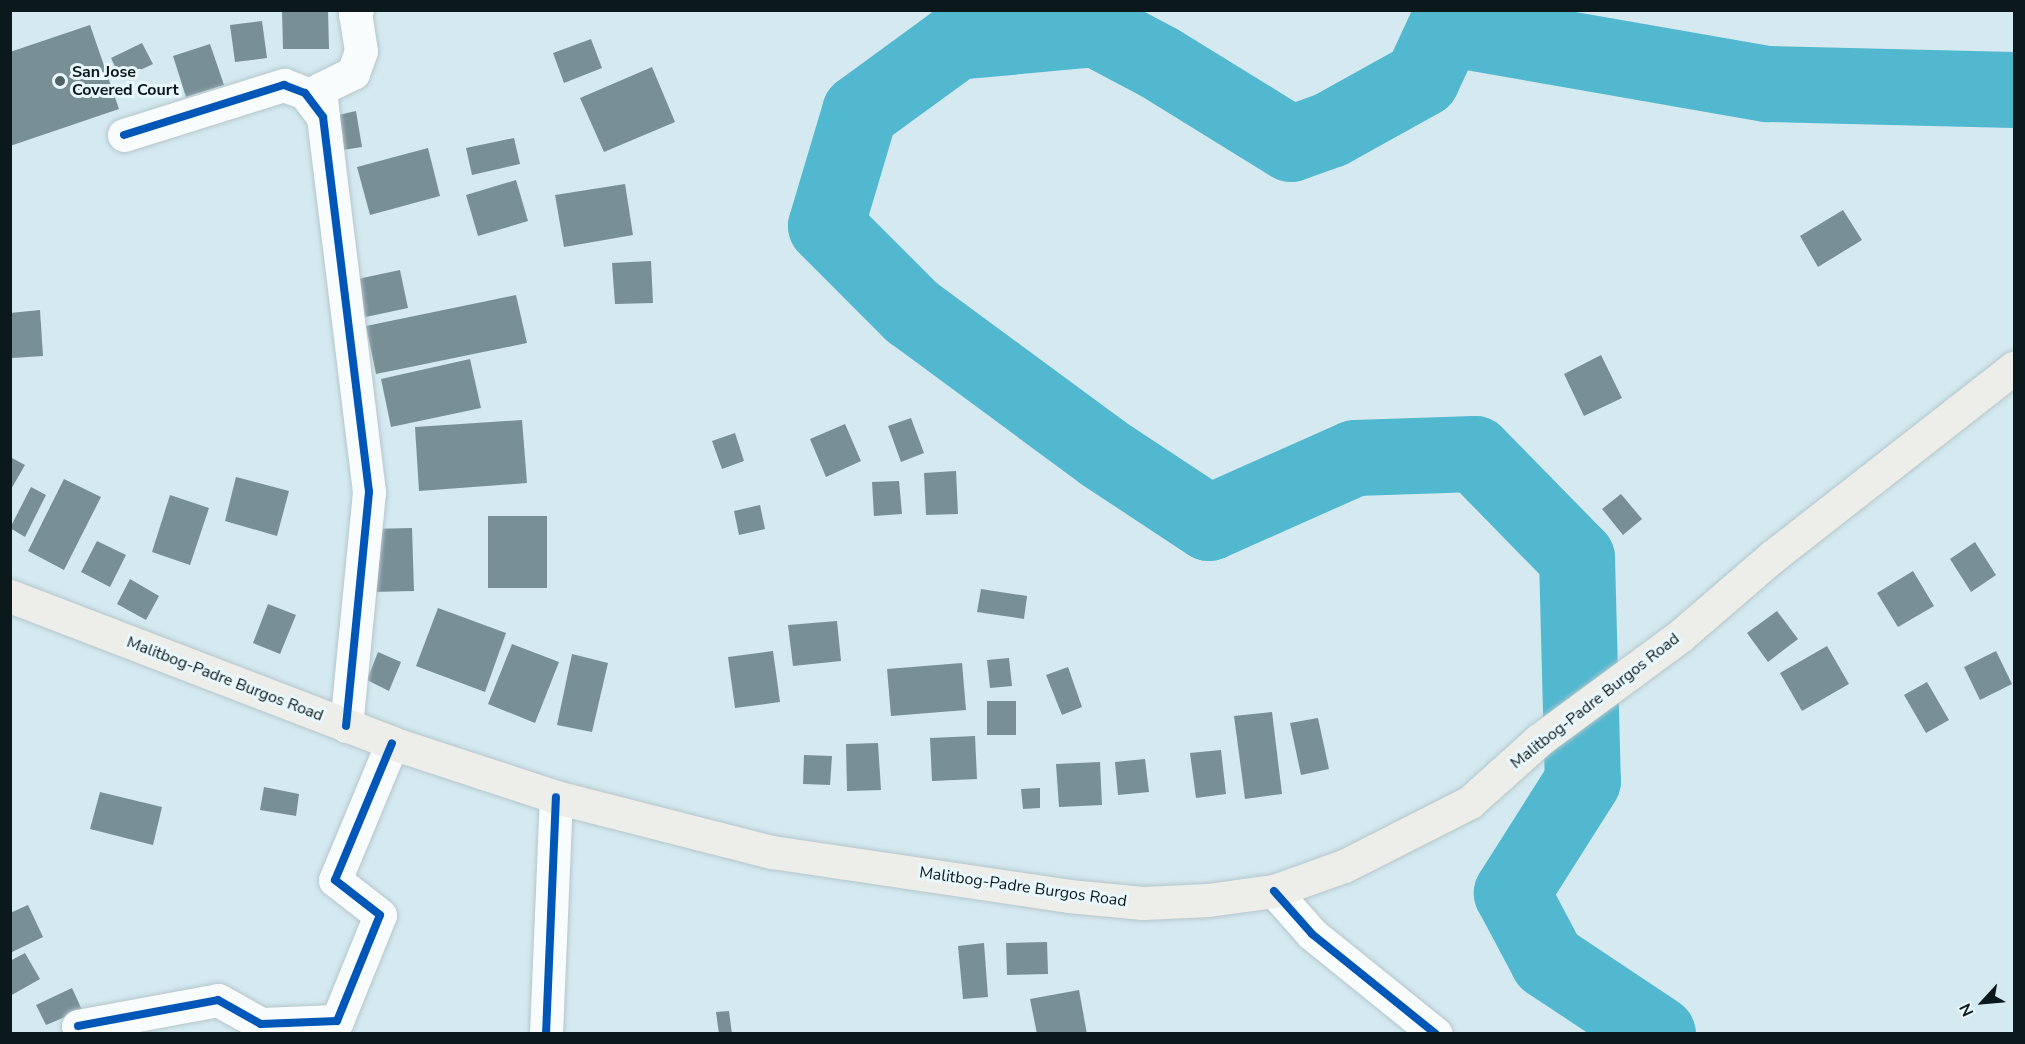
<!DOCTYPE html>
<html>
<head>
<meta charset="utf-8">
<style>
  body { margin:0 }
  #map { position:relative; width:2025px; height:1044px; overflow:hidden; background:#d4e9f0; font-family:"Nunito Sans",sans-serif }
  div>[style] { position:absolute }
  [style*='--x'] { left:calc(var(--x)*1px); top:calc(var(--y)*1px); width:calc(var(--w)*1px); rotate:calc(var(--a)*1deg) }
  .river>* { height:76px; margin:-38px; padding:0 38px; transform-origin:38px; border-radius:38px; background:#52b8d0 }
  .building>* { inset:0; background:#798f96 }
  .roads { filter:drop-shadow(0 0 2px #b5c6cb) drop-shadow(0 0 2px #b5c6cb) }
  .minor>* { height:33px; margin:-16.5px; padding:0 16.5px; transform-origin:16.5px; border-radius:16.5px; background:#f9fcfd }
  .major>* { height:33px; margin:-16.5px; padding:0 16.5px; transform-origin:16.5px; border-radius:16.5px; background:#edeeea }
  .cycleway>* { height:8px; margin:-4px; padding:0 4px; transform-origin:4px; border-radius:4px; background:#0057b8 }
  .dots>* { width:16px; height:16px; translate:-50% -50%; box-sizing:border-box; border:3px solid #e9f8fd; border-radius:50% }
  span { translate:-50% -50%; white-space:nowrap; text-align:center; line-height:1.15; -webkit-text-stroke:6px #e9f8fd; paint-order:stroke }
  .poi-label { font-size:16px; color:#0b191d; font-weight:700 }
  .left { translate:0 -50%; text-align:left }
  .street-label { font-size:16px; color:#0b191d }
  .frame { position:absolute; inset:0; border:12px solid #0b191d; pointer-events:none }
  .north { position:absolute; left:1953px; top:972px; width:60px; height:60px; -webkit-text-stroke:4px #e9f8fd; paint-order:stroke; rotate:244deg; font-size:16px; font-weight:700; line-height:24px; text-align:center; color:#0b191d }
  .north::after { content:''; display:block; margin:auto; width:21px; height:27px; background:#0b191d; clip-path:polygon(50% 0,100% 100%,50% 72%,0 100%) }
</style>
</head>
<body>
<div id="map">
  <div class="river">
    <div style="--x:1454;--y:10;--w:76;--a:114.9"></div>
    <div style="--x:1422;--y:79;--w:105;--a:151"></div>
    <div style="--x:1330;--y:130;--w:41;--a:160.3"></div>
    <div style="--x:1291;--y:144;--w:156;--a:-148.3"></div>
    <div style="--x:1158;--y:62;--w:70;--a:-152"></div>
    <div style="--x:1096;--y:29;--w:141;--a:174.7"></div>
    <div style="--x:956;--y:42;--w:119;--a:143.9"></div>
    <div style="--x:860;--y:112;--w:119;--a:106.6"></div>
    <div style="--x:826;--y:226;--w:122;--a:45"></div>
    <div style="--x:912;--y:312;--w:237;--a:36.4"></div>
    <div style="--x:1103;--y:453;--w:127;--a:33.4"></div>
    <div style="--x:1209;--y:523;--w:160;--a:-24"></div>
    <div style="--x:1355;--y:458;--w:120;--a:-1.9"></div>
    <div style="--x:1475;--y:454;--w:146;--a:45.6"></div>
    <div style="--x:1577;--y:558;--w:223;--a:88.5"></div>
    <div style="--x:1583;--y:781;--w:133;--a:122.4"></div>
    <div style="--x:1512;--y:893;--w:77;--a:62.1"></div>
    <div style="--x:1548;--y:961;--w:132;--a:33.6"></div>
    <div style="--x:1446;--y:28;--w:327;--a:9.9"></div>
    <div style="--x:1768;--y:84;--w:246;--a:1.4"></div>
  </div>
  <div class="building">
    <div style="clip-path:polygon(282px 10px,328px 10px,329px 49px,283px 49px)"></div>
    <div style="clip-path:polygon(262px 21px,267px 58px,235px 62px,230px 25px)"></div>
    <div style="clip-path:polygon(90px 25px,119px 109px,10px 146px,10px 52px)"></div>
    <div style="clip-path:polygon(591px 39px,602px 68px,564px 83px,553px 53px)"></div>
    <div style="clip-path:polygon(142px 43px,153px 64px,121px 79px,111px 58px)"></div>
    <div style="clip-path:polygon(210px 44px,224px 85px,186px 97px,173px 56px)"></div>
    <div style="clip-path:polygon(652px 67px,675px 122px,604px 152px,580px 98px)"></div>
    <div style="clip-path:polygon(356px 111px,362px 147px,336px 151px,329px 117px)"></div>
    <div style="clip-path:polygon(514px 138px,520px 164px,472px 175px,466px 148px)"></div>
    <div style="clip-path:polygon(428px 148px,440px 196px,370px 215px,357px 167px)"></div>
    <div style="clip-path:polygon(516px 180px,528px 221px,478px 236px,466px 195px)"></div>
    <div style="clip-path:polygon(625px 184px,633px 235px,564px 247px,555px 195px)"></div>
    <div style="clip-path:polygon(1843px 210px,1862px 240px,1818px 267px,1800px 236px)"></div>
    <div style="clip-path:polygon(651px 261px,653px 303px,615px 304px,612px 263px)"></div>
    <div style="clip-path:polygon(400px 270px,408px 308px,361px 318px,353px 280px)"></div>
    <div style="clip-path:polygon(516px 295px,527px 343px,376px 374px,366px 326px)"></div>
    <div style="clip-path:polygon(40px 310px,43px 356px,12px 358px,10px 313px)"></div>
    <div style="clip-path:polygon(1601px 355px,1622px 398px,1584px 416px,1564px 374px)"></div>
    <div style="clip-path:polygon(470px 359px,481px 408px,391px 427px,381px 379px)"></div>
    <div style="clip-path:polygon(911px 418px,924px 453px,901px 462px,888px 426px)"></div>
    <div style="clip-path:polygon(522px 420px,527px 483px,419px 491px,415px 427px)"></div>
    <div style="clip-path:polygon(845px 424px,861px 461px,826px 477px,810px 439px)"></div>
    <div style="clip-path:polygon(735px 433px,744px 461px,722px 469px,712px 441px)"></div>
    <div style="clip-path:polygon(10px 457px,25px 465px,10px 491px)"></div>
    <div style="clip-path:polygon(956px 471px,958px 514px,926px 515px,924px 473px)"></div>
    <div style="clip-path:polygon(236px 477px,289px 491px,277px 536px,225px 521px)"></div>
    <div style="clip-path:polygon(64px 479px,101px 497px,64px 570px,28px 551px)"></div>
    <div style="clip-path:polygon(899px 481px,902px 514px,874px 516px,872px 482px)"></div>
    <div style="clip-path:polygon(31px 487px,46px 495px,25px 537px,10px 528px)"></div>
    <div style="clip-path:polygon(1621px 494px,1642px 519px,1623px 535px,1602px 509px)"></div>
    <div style="clip-path:polygon(170px 495px,209px 508px,190px 565px,152px 552px)"></div>
    <div style="clip-path:polygon(760px 505px,765px 529px,739px 535px,734px 511px)"></div>
    <div style="clip-path:polygon(488px 516px,547px 516px,547px 588px,488px 588px)"></div>
    <div style="clip-path:polygon(412px 528px,414px 591px,370px 592px,369px 529px)"></div>
    <div style="clip-path:polygon(97px 541px,126px 555px,110px 587px,81px 572px)"></div>
    <div style="clip-path:polygon(1975px 542px,1996px 575px,1971px 592px,1950px 559px)"></div>
    <div style="clip-path:polygon(1913px 571px,1934px 606px,1898px 627px,1877px 593px)"></div>
    <div style="clip-path:polygon(130px 579px,159px 596px,146px 620px,117px 604px)"></div>
    <div style="clip-path:polygon(981px 589px,1027px 596px,1024px 619px,977px 612px)"></div>
    <div style="clip-path:polygon(268px 604px,296px 615px,280px 654px,253px 643px)"></div>
    <div style="clip-path:polygon(438px 608px,506px 633px,485px 692px,416px 666px)"></div>
    <div style="clip-path:polygon(1777px 611px,1798px 639px,1768px 662px,1747px 633px)"></div>
    <div style="clip-path:polygon(837px 621px,841px 661px,793px 666px,788px 625px)"></div>
    <div style="clip-path:polygon(512px 644px,559px 662px,535px 723px,488px 704px)"></div>
    <div style="clip-path:polygon(1827px 646px,1849px 684px,1802px 711px,1780px 673px)"></div>
    <div style="clip-path:polygon(773px 651px,780px 702px,735px 708px,728px 657px)"></div>
    <div style="clip-path:polygon(1996px 651px,2012px 684px,1980px 700px,1964px 667px)"></div>
    <div style="clip-path:polygon(378px 652px,401px 662px,389px 691px,367px 680px)"></div>
    <div style="clip-path:polygon(572px 654px,608px 663px,592px 732px,557px 725px)"></div>
    <div style="clip-path:polygon(1009px 658px,1012px 686px,990px 688px,987px 660px)"></div>
    <div style="clip-path:polygon(962px 663px,966px 710px,891px 716px,887px 669px)"></div>
    <div style="clip-path:polygon(1068px 667px,1082px 707px,1062px 715px,1046px 675px)"></div>
    <div style="clip-path:polygon(1927px 682px,1949px 720px,1926px 733px,1904px 695px)"></div>
    <div style="clip-path:polygon(987px 701px,1016px 701px,1016px 735px,987px 735px)"></div>
    <div style="clip-path:polygon(1272px 712px,1282px 794px,1245px 799px,1234px 716px)"></div>
    <div style="clip-path:polygon(1318px 718px,1329px 769px,1301px 775px,1290px 723px)"></div>
    <div style="clip-path:polygon(975px 736px,977px 779px,932px 781px,930px 738px)"></div>
    <div style="clip-path:polygon(878px 743px,881px 790px,847px 791px,846px 744px)"></div>
    <div style="clip-path:polygon(1221px 750px,1226px 794px,1196px 798px,1190px 753px)"></div>
    <div style="clip-path:polygon(804px 755px,832px 756px,830px 785px,803px 784px)"></div>
    <div style="clip-path:polygon(1145px 759px,1149px 792px,1118px 795px,1115px 762px)"></div>
    <div style="clip-path:polygon(1100px 762px,1102px 805px,1059px 807px,1056px 764px)"></div>
    <div style="clip-path:polygon(264px 787px,299px 794px,296px 816px,260px 810px)"></div>
    <div style="clip-path:polygon(1040px 788px,1040px 808px,1023px 809px,1021px 789px)"></div>
    <div style="clip-path:polygon(100px 792px,162px 807px,153px 845px,90px 829px)"></div>
    <div style="clip-path:polygon(28px 905px,43px 937px,10px 953px,10px 913px)"></div>
    <div style="clip-path:polygon(1047px 942px,1048px 974px,1007px 975px,1006px 943px)"></div>
    <div style="clip-path:polygon(984px 943px,988px 997px,963px 999px,958px 946px)"></div>
    <div style="clip-path:polygon(25px 953px,40px 979px,10px 996px,10px 961px)"></div>
    <div style="clip-path:polygon(72px 988px,82px 1010px,46px 1025px,36px 1005px)"></div>
    <div style="clip-path:polygon(1079px 990px,1087px 1034px,1037px 1034px,1030px 999px)"></div>
    <div style="clip-path:polygon(729px 1011px,732px 1034px,719px 1034px,716px 1012px)"></div>
  </div>
  <div class="roads">
    <div class="minor">
      <div style="--x:323;--y:117;--w:28;--a:-96"></div>
      <div style="--x:320;--y:89;--w:37;--a:-26"></div>
      <div style="--x:353;--y:73;--w:23;--a:-70"></div>
      <div style="--x:361;--y:51;--w:37;--a:-99"></div>
      <div style="--x:355;--y:14;--w:4;--a:-63"></div>
      <div style="--x:124;--y:135;--w:168;--a:-17.4"></div>
      <div style="--x:284;--y:85;--w:22;--a:21"></div>
      <div style="--x:305;--y:93;--w:30;--a:53"></div>
      <div style="--x:323;--y:117;--w:378;--a:83"></div>
      <div style="--x:369;--y:492;--w:235;--a:95.6"></div>
      <div style="--x:1274;--y:891;--w:57;--a:48.5"></div>
      <div style="--x:1312;--y:934;--w:159;--a:38.9"></div>
      <div style="--x:78;--y:1026;--w:142;--a:-10.5"></div>
      <div style="--x:218;--y:1000;--w:49;--a:29.2"></div>
      <div style="--x:261;--y:1024;--w:76;--a:-2.3"></div>
      <div style="--x:337;--y:1021;--w:114;--a:-67.9"></div>
      <div style="--x:380;--y:915;--w:57;--a:-142.1"></div>
      <div style="--x:335;--y:880;--w:148;--a:-67.4"></div>
      <div style="--x:546;--y:1034;--w:237;--a:-87.6"></div>
    </div>
    <div class="major">
      <div style="--x:10;--y:596;--w:409;--a:21"></div>
      <div style="--x:392;--y:743;--w:173;--a:18.2"></div>
      <div style="--x:556;--y:797;--w:223;--a:14.3"></div>
      <div style="--x:772;--y:852;--w:300;--a:8.4"></div>
      <div style="--x:1069;--y:896;--w:74;--a:5.4"></div>
      <div style="--x:1143;--y:903;--w:65;--a:-2.6"></div>
      <div style="--x:1208;--y:900;--w:67;--a:-7.8"></div>
      <div style="--x:1274;--y:891;--w:74;--a:-19.7"></div>
      <div style="--x:1344;--y:866;--w:141;--a:-26.9"></div>
      <div style="--x:1470;--y:802;--w:93;--a:-41.9"></div>
      <div style="--x:1539;--y:740;--w:175;--a:-36.4"></div>
      <div style="--x:1680;--y:636;--w:123;--a:-40.7"></div>
      <div style="--x:1773;--y:556;--w:306;--a:-38"></div>
    </div>
  </div>
  <div class="cycleway">
    <div style="--x:124;--y:135;--w:168;--a:-17.4"></div>
    <div style="--x:284;--y:85;--w:22;--a:21"></div>
    <div style="--x:305;--y:93;--w:30;--a:53"></div>
    <div style="--x:323;--y:117;--w:378;--a:83"></div>
    <div style="--x:369;--y:492;--w:235;--a:95.6"></div>
    <div style="--x:1274;--y:891;--w:57;--a:48.5"></div>
    <div style="--x:1312;--y:934;--w:159;--a:38.9"></div>
    <div style="--x:78;--y:1026;--w:142;--a:-10.5"></div>
    <div style="--x:218;--y:1000;--w:49;--a:29.2"></div>
    <div style="--x:261;--y:1024;--w:76;--a:-2.3"></div>
    <div style="--x:337;--y:1021;--w:114;--a:-67.9"></div>
    <div style="--x:380;--y:915;--w:57;--a:-142.1"></div>
    <div style="--x:335;--y:880;--w:148;--a:-67.4"></div>
    <div style="--x:546;--y:1034;--w:237;--a:-87.6"></div>
  </div>
  <div class="dots">
    <div style="left:60px;top:81px;background:#516267"></div>
  </div>
  <div class="poi-label">
    <span class="left" style="left:72px;top:81px">San Jose<br>Covered Court</span>
  </div>
  <div class="street-label">
    <span style="left:225px;top:679px;rotate:21deg">Malitbog-Padre Burgos Road</span>
    <span style="left:1595px;top:701px;rotate:-38deg">Malitbog-Padre Burgos Road</span>
    <span style="left:1023px;top:887px;rotate:8deg">Malitbog-Padre Burgos Road</span>
  </div>
  <div class="frame"></div>
  <div class="north">N</div>
</div>
</body>
</html>
